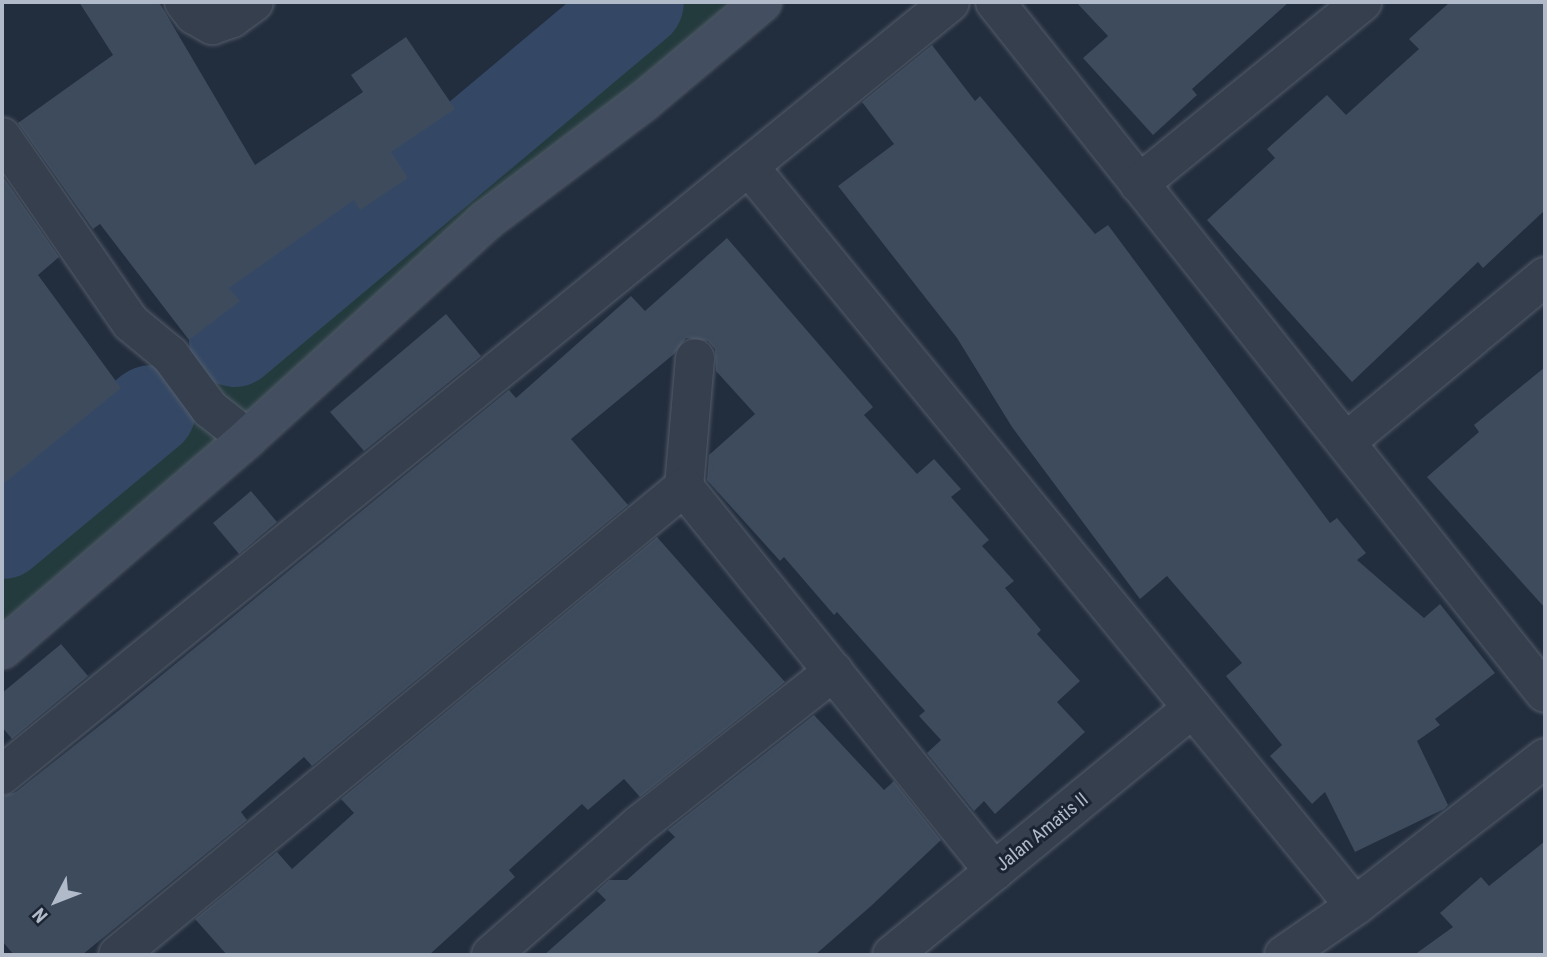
<!DOCTYPE html>
<html>
<head>
<meta charset="utf-8">
<style>
  body { margin:0 }
  #map { position:relative; width:1547px; height:957px; overflow:hidden; background:#222d3d; font-family:"Roboto Condensed",sans-serif }
  div>[style] { position:absolute }
  [style*='--x'] { left:calc(var(--x)*1px); top:calc(var(--y)*1px); width:calc(var(--w)*1px); rotate:calc(var(--a)*1deg) }
  .green>* { inset:0; background:#243b3e }
  .river>* { height:91px; margin:-45.5px; padding:0 45.5px; transform-origin:45.5px; border-radius:45.5px; background:#344865 }
  .building>* { inset:0; background:#3d4b5d }
  .roads { filter:drop-shadow(0 0 2px #545d6b) drop-shadow(0 0 2px #545d6b) }
  .street>* { height:38px; margin:-19px; padding:0 19px; transform-origin:19px; border-radius:19px; background:#363f4d }
  .secondary>* { height:38px; margin:-19px; padding:0 19px; transform-origin:19px; border-radius:19px; background:#434e60 }
  span { translate:-50% -50%; white-space:nowrap; text-align:center; line-height:1.15; -webkit-text-stroke:6px #1b2432; paint-order:stroke }
  .street-label { font-size:19px; color:#b1bac9 }
  .frame { position:absolute; inset:0; border:4px solid #b1bac9; pointer-events:none }
  .north { position:absolute; left:21px; top:866px; width:70px; height:70px; -webkit-text-stroke:5px #1b2432; paint-order:stroke; rotate:228deg; font-size:19px; font-weight:700; line-height:28px; text-align:center; color:#b1bac9 }
  .north::after { content:''; display:block; margin:auto; width:24px; height:32px; background:#b1bac9; clip-path:polygon(50% 0,100% 100%,50% 72%,0 100%) }
</style>
</head>
<body>
<div id="map">
  <div class="green">
    <div style="clip-path:polygon(638px 2px,762px 2px,2px 649px,2px 532px)"></div>
  </div>
  <div class="river">
    <div style="--x:234;--y:341;--w:527;--a:-40"></div>
    <div style="--x:2;--y:533;--w:192;--a:-39.7"></div>
  </div>
  <div class="building">
    <div style="clip-path:polygon(79px 2px,159px 2px,255px 165px,363px 92px,351px 75px,406px 37px,455px 109px,391px 152px,408px 178px,360px 210px,354px 200px,229px 288px,240px 301px,189px 340px,100px 224px,93px 229px,18px 123px,113px 55px)"></div>
    <div style="clip-path:polygon(1076px 2px,1289px 2px,1192px 89px,1197px 95px,1153px 135px,1083px 58px,1108px 36px)"></div>
    <div style="clip-path:polygon(1450px 2px,1545px 2px,1545px 210px,1483px 268px,1478px 262px,1352px 382px,1207px 220px,1275px 158px,1267px 149px,1327px 95px,1346px 115px,1419px 49px,1409px 39px)"></div>
    <div style="clip-path:polygon(932px 45px,975px 101px,980px 96px,1095px 234px,1108px 225px,1330px 523px,1337px 518px,1366px 553px,1357px 560px,1424px 618px,1440px 604px,1495px 673px,1435px 719px,1440px 725px,1417px 741px,1448px 805px,1444px 809px,1355px 852px,1325px 792px,1312px 804px,1270px 756px,1282px 745px,1226px 676px,1242px 663px,1167px 576px,1140px 599px,1012px 427px,957px 338px,838px 186px,894px 144px,862px 102px)"></div>
    <div style="clip-path:polygon(2px 175px,59px 257px,38px 275px,121px 388px,2px 485px)"></div>
    <div style="clip-path:polygon(727px 238px,873px 407px,864px 415px,917px 474px,934px 459px,961px 489px,951px 497px,989px 540px,982px 546px,1014px 581px,1005px 588px,1041px 630px,1037px 634px,1080px 681px,1057px 702px,1085px 732px,995px 814px,984px 801px,974px 811px,927px 753px,941px 740px,919px 716px,925px 711px,837px 612px,834px 615px,784px 557px,780px 561px,707px 480px,709px 455px,755px 414px,716px 371px,715px 349px,708px 341px,686px 338px,674px 354px,571px 439px,628px 505px,312px 766px,304px 757px,241px 812px,247px 820px,82px 955px,14px 955px,2px 941px,2px 796px,16px 792px,118px 711px,509px 390px,516px 398px,631px 296px,645px 311px)"></div>
    <div style="clip-path:polygon(446px 314px,481px 356px,364px 451px,330px 412px)"></div>
    <div style="clip-path:polygon(1545px 367px,1545px 608px,1427px 477px,1479px 432px,1474px 425px)"></div>
    <div style="clip-path:polygon(251px 491px,277px 522px,239px 554px,213px 523px)"></div>
    <div style="clip-path:polygon(657px 537px,785px 682px,640px 797px,624px 779px,588px 810px,582px 804px,509px 870px,515px 877px,429px 955px,227px 955px,195px 919px,277px 852px,292px 869px,354px 813px,341px 799px)"></div>
    <div style="clip-path:polygon(61px 644px,88px 676px,12px 739px,2px 727px,2px 693px)"></div>
    <div style="clip-path:polygon(814px 715px,884px 790px,894px 781px,941px 840px,871px 906px,815px 955px,544px 955px,606px 900px,597px 891px,609px 880px,627px 880px,675px 837px,668px 830px)"></div>
    <div style="clip-path:polygon(1545px 841px,1545px 955px,1414px 955px,1453px 927px,1440px 913px,1481px 877px,1489px 886px)"></div>
  </div>
  <div class="roads">
    <div class="street">
      <div style="--x:184;--y:2;--w:16;--a:52"></div>
      <div style="--x:194;--y:15;--w:21;--a:29"></div>
      <div style="--x:212;--y:25;--w:21;--a:-19"></div>
      <div style="--x:232;--y:18;--w:27;--a:-36"></div>
      <div style="--x:995;--y:2;--w:883;--a:51.48"></div>
      <div style="--x:2;--y:137;--w:226;--a:55.3"></div>
      <div style="--x:131;--y:323;--w:50;--a:39.4"></div>
      <div style="--x:170;--y:355;--w:67;--a:53.5"></div>
      <div style="--x:210;--y:409;--w:47;--a:38.1"></div>
      <div style="--x:750;--y:168;--w:954;--a:50.66"></div>
      <div style="--x:1355;--y:906;--w:241;--a:-37.9"></div>
      <div style="--x:1139;--y:184;--w:288;--a:-39.2"></div>
      <div style="--x:1346;--y:442;--w:259;--a:-39.7"></div>
      <div style="--x:684;--y:487;--w:129;--a:-85.1"></div>
      <div style="--x:2;--y:775;--w:1223;--a:-39.19"></div>
      <div style="--x:118;--y:955;--w:734;--a:-39.59"></div>
      <div style="--x:684;--y:487;--w:494;--a:51.1"></div>
      <div style="--x:491;--y:955;--w:197;--a:-41.3"></div>
      <div style="--x:639;--y:825;--w:248;--a:-38.3"></div>
      <div style="--x:892;--y:955;--w:389;--a:-39.4"></div>
      <div style="--x:1284;--y:955;--w:86;--a:-34.6"></div>
    </div>
    <div class="secondary">
      <div style="--x:2;--y:649;--w:323;--a:-40.7"></div>
      <div style="--x:247;--y:438;--w:321;--a:-42.3"></div>
      <div style="--x:484;--y:222;--w:201;--a:-37.1"></div>
      <div style="--x:644;--y:101;--w:154;--a:-40"></div>
    </div>
  </div>
  <div class="street-label">
    <span style="left:1042px;top:832px;rotate:-39deg">Jalan Amatis II</span>
  </div>
  <div class="frame"></div>
  <div class="north">N</div>
</div>
</body>
</html>
